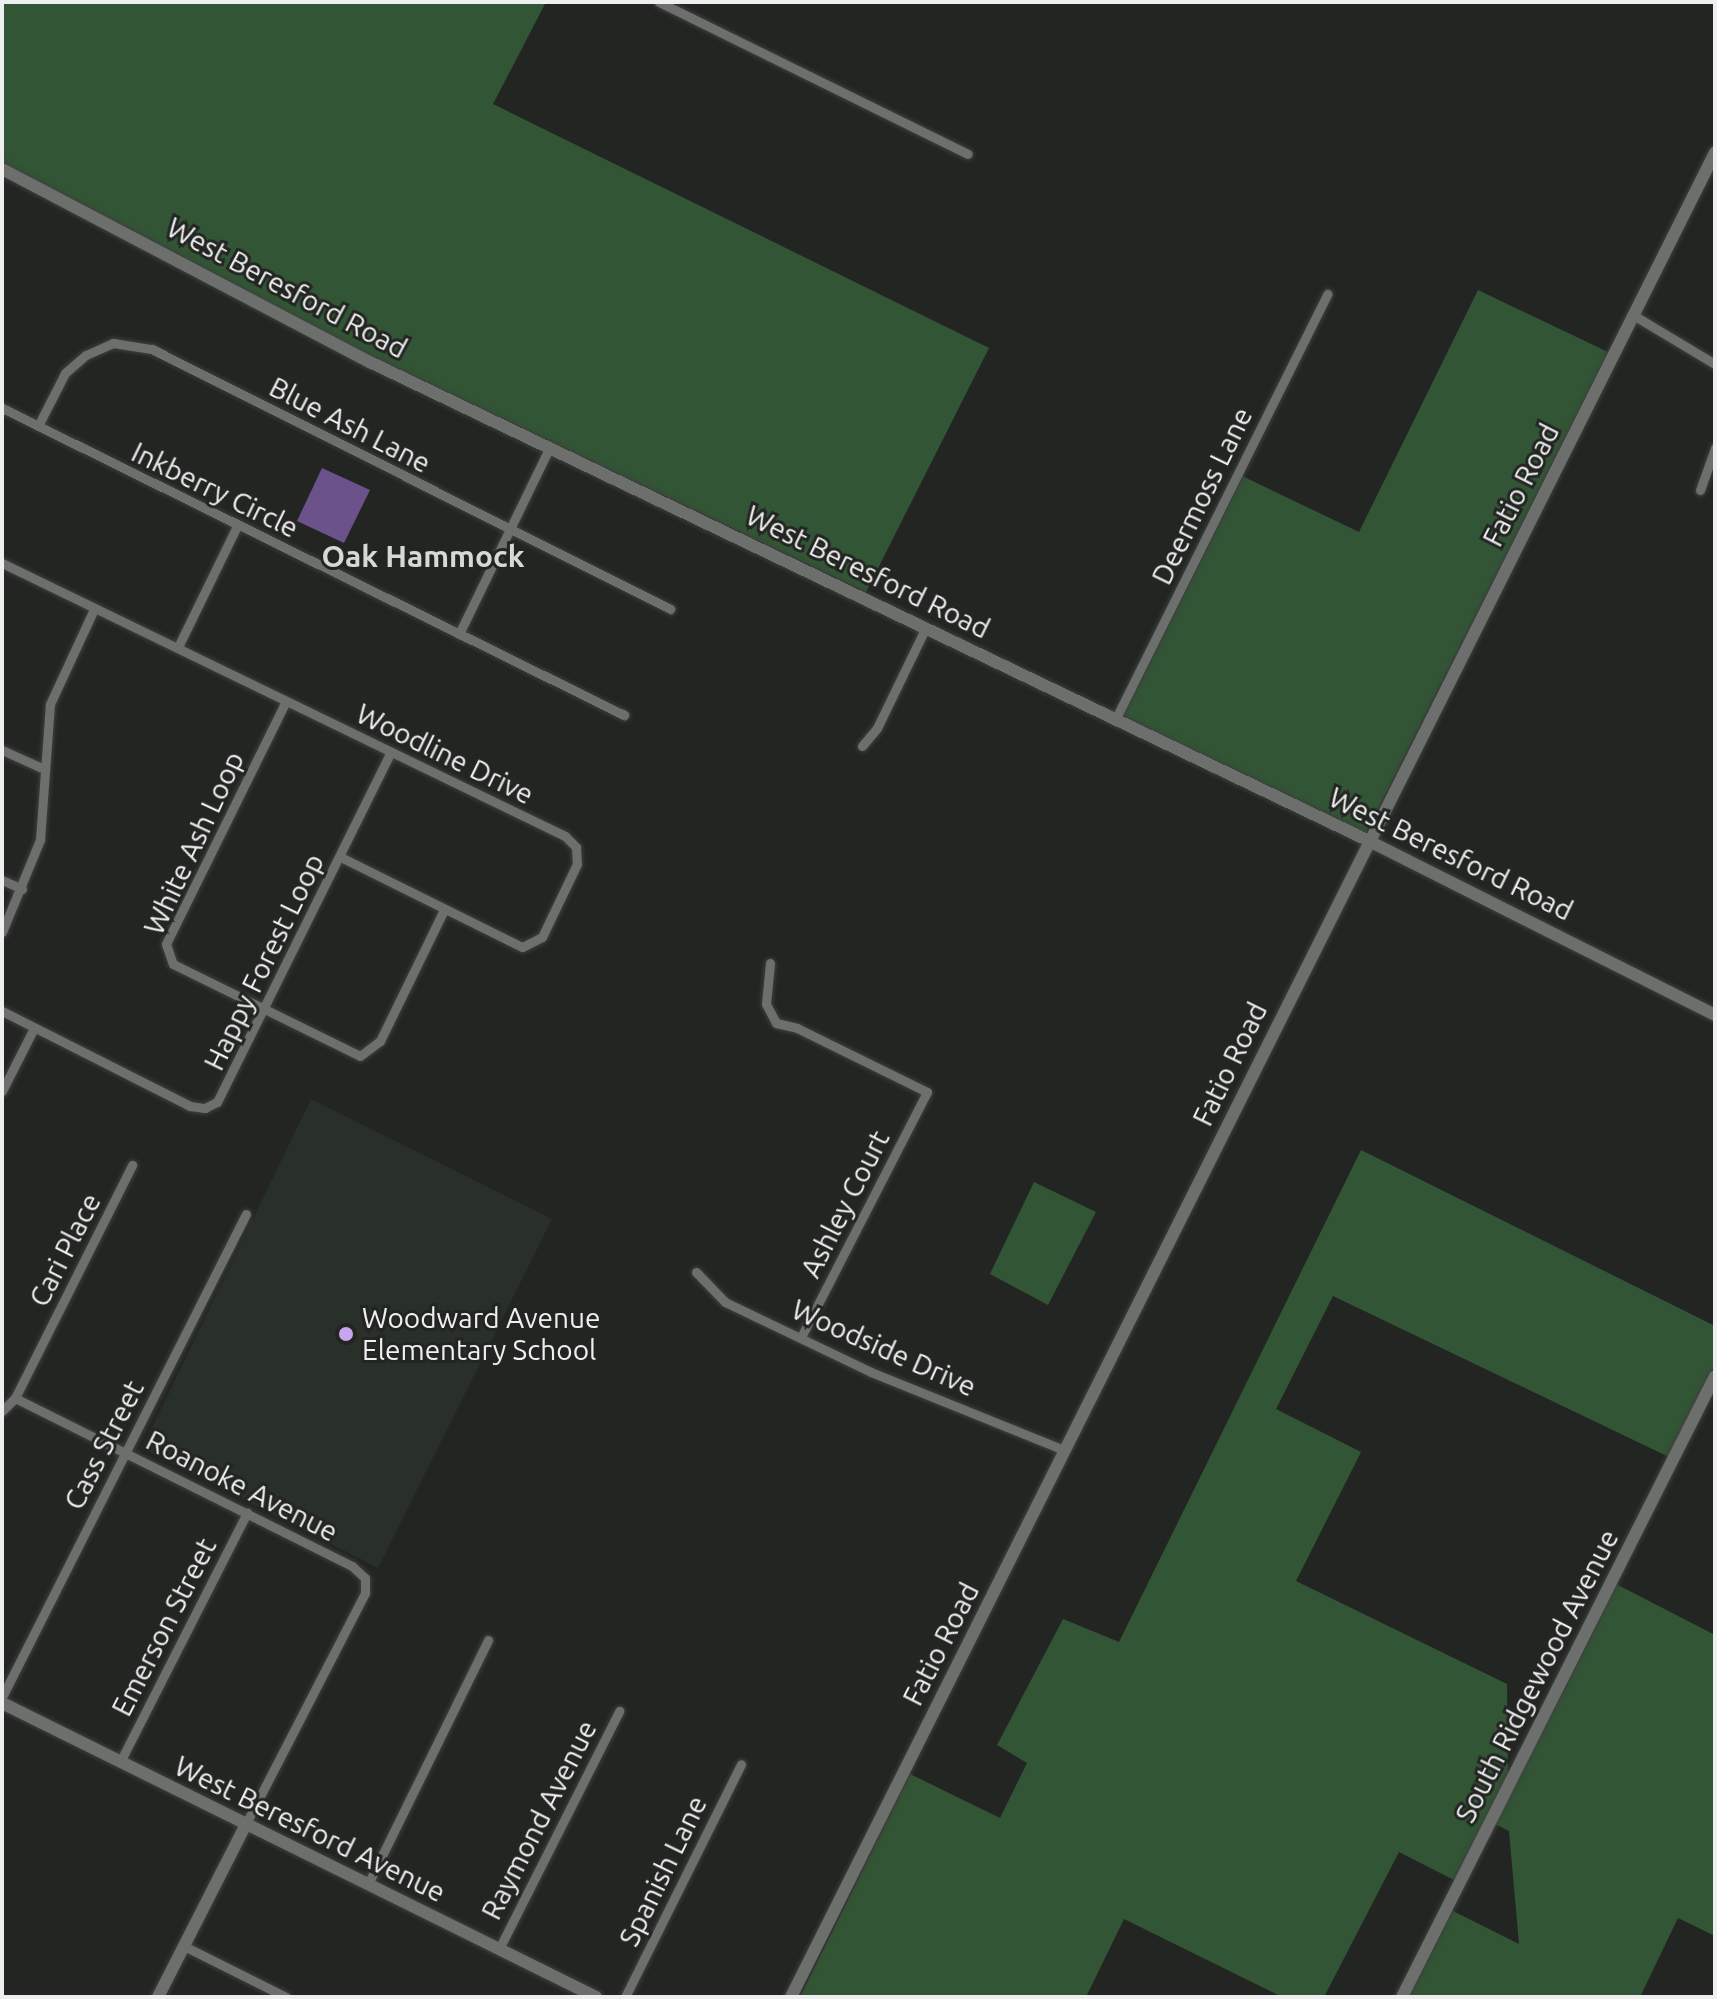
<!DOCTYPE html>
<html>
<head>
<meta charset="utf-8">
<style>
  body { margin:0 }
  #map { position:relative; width:1717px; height:1999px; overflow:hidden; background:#232523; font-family:Ubuntu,sans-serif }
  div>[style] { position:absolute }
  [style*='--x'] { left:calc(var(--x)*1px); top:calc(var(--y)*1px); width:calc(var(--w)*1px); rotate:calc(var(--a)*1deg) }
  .built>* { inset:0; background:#292f29 }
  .green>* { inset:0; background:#325635 }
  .water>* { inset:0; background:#6c528a }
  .roads { filter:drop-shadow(0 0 2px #3e403e) drop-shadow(0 0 2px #3e403e) }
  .minor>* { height:9px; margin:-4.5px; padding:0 4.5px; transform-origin:4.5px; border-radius:4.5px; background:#6d6f6d }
  .tertiary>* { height:12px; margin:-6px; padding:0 6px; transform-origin:6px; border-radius:6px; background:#6d6f6d }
  .dots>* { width:22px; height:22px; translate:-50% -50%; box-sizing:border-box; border:4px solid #232523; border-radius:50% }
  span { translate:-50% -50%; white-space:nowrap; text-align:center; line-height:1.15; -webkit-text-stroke:6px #232523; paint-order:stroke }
  .street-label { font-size:28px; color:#eeefee }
  .poi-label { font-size:28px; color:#eeefee }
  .left { translate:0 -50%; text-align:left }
  .neighbourhood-label { font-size:30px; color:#d7d9d7; font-weight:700 }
  .frame { position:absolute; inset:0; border:4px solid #eeefee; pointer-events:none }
</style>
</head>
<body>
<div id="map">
  <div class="built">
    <div style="clip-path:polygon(311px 1099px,552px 1219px,378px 1568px,142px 1448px)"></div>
  </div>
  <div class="green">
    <div style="clip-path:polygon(2px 2px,546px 2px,493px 104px,989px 348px,866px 592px,375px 358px,2px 163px)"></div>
    <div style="clip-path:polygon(1478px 290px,1608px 352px,1366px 833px,1122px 716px,1242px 476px,1359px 532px)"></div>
    <div style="clip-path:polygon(1361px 1150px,1715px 1326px,1715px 1365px,1669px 1457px,1333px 1296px,1276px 1409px,1361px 1452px,1296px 1581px,1507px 1684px,1508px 1776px,1456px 1881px,1399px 1852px,1324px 1997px,1282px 1997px,1124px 1919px,1086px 1997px,800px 1997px,910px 1774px,1000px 1818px,1027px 1763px,997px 1745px,1063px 1619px,1119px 1642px)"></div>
    <div style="clip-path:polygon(1034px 1182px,1096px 1212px,1048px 1305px,990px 1274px)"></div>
    <div style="clip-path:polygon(1616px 1584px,1715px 1635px,1715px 1936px,1678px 1918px,1640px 1997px,1408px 1997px,1451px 1910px,1519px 1944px,1509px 1831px,1495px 1824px)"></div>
  </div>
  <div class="water">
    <div style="clip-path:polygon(322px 468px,370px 490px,344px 543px,297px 521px)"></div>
  </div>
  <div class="roads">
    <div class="minor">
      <div style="--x:659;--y:2;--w:344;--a:26.2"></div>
      <div style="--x:1633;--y:315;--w:96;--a:30.9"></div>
      <div style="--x:2;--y:408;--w:694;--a:26.27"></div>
      <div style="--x:38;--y:426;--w:59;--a:-63"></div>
      <div style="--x:65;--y:373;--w:28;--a:-41"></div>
      <div style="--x:86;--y:355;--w:30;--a:-24"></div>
      <div style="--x:113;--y:343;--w:39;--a:9"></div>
      <div style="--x:152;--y:349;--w:580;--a:26.65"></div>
      <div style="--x:1700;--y:490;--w:45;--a:-70.3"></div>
      <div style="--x:2;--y:563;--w:626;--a:25.87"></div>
      <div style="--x:565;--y:836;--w:16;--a:45"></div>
      <div style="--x:576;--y:847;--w:17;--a:87"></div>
      <div style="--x:577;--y:864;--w:81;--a:115.6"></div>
      <div style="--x:542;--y:937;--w:22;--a:153"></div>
      <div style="--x:522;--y:947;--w:202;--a:-153.6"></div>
      <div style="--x:459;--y:634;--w:208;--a:-64.1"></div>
      <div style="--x:178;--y:647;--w:135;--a:-64"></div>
      <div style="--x:286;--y:701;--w:271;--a:116.3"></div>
      <div style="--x:166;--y:944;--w:21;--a:71"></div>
      <div style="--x:173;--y:964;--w:208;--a:26.2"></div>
      <div style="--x:360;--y:1056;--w:25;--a:-37"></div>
      <div style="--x:380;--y:1041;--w:146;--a:-64"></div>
      <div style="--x:1116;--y:718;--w:474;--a:-63.5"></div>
      <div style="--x:862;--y:746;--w:23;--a:-50"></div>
      <div style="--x:877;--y:728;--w:112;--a:-64.1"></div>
      <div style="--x:2;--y:750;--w:44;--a:24.2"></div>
      <div style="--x:2;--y:880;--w:22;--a:24"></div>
      <div style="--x:2;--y:932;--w:100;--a:-67.6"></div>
      <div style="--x:40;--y:840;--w:136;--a:-85.8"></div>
      <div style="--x:50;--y:704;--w:105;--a:-65.1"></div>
      <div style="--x:770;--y:963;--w:41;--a:95.6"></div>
      <div style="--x:766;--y:1004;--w:21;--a:62"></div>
      <div style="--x:776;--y:1023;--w:22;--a:13"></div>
      <div style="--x:797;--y:1028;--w:145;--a:26.2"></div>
      <div style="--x:927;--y:1092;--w:273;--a:117.2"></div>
      <div style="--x:2;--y:1011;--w:211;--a:26.8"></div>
      <div style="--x:190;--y:1106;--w:15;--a:8"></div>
      <div style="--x:205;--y:1108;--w:13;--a:-27"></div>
      <div style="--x:217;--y:1102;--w:390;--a:-63.6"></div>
      <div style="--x:2;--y:1091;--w:71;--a:-63.1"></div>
      <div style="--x:696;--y:1272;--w:42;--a:46"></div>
      <div style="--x:725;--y:1302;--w:162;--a:25.6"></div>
      <div style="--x:871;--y:1372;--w:208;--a:22"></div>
      <div style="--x:15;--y:1398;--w:261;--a:-63.3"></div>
      <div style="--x:2;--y:1411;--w:18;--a:-45"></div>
      <div style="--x:15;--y:1398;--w:377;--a:26.5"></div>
      <div style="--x:352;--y:1566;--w:18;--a:43"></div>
      <div style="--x:365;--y:1578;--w:15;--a:90"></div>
      <div style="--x:365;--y:1593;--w:260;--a:117.3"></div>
      <div style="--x:2;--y:1697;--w:541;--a:-63.2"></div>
      <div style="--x:120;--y:1762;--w:280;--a:-63"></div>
      <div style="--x:368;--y:1884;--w:272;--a:-63.8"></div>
      <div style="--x:184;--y:1946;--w:114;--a:26.6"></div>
      <div style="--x:499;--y:1949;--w:267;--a:-63.2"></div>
      <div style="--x:625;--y:1997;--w:260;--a:-63.5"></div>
    </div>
    <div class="tertiary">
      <div style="--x:2;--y:169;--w:418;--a:27.7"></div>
      <div style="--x:372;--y:363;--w:1103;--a:25.61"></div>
      <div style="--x:1367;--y:840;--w:390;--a:26.7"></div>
      <div style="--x:2;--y:1703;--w:663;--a:26.33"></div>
      <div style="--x:158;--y:1997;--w:194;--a:-63"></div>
      <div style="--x:791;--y:1997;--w:2063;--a:-63.39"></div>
      <div style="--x:1402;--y:1997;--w:695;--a:-63.25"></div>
    </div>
  </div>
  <div class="dots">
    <div style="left:346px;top:1334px;background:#c8a6ef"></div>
  </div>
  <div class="street-label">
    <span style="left:287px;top:288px;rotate:28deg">West Beresford Road</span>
    <span style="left:350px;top:425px;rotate:27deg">Blue Ash Lane</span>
    <span style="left:1521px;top:485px;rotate:-63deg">Fatio Road</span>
    <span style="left:215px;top:490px;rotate:26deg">Inkberry Circle</span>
    <span style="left:1202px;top:496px;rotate:-64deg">Deermoss Lane</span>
    <span style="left:868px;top:572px;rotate:26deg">West Beresford Road</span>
    <span style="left:445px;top:754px;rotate:26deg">Woodline Drive</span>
    <span style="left:194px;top:843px;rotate:-65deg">White Ash Loop</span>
    <span style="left:1451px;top:854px;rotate:26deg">West Beresford Road</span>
    <span style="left:264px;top:962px;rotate:-64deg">Happy Forest Loop</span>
    <span style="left:1230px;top:1064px;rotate:-64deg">Fatio Road</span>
    <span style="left:845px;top:1204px;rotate:-63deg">Ashley Court</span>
    <span style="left:65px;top:1250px;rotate:-63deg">Cari Place</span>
    <span style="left:884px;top:1348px;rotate:24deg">Woodside Drive</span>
    <span style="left:104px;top:1445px;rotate:-63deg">Cass Street</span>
    <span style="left:242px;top:1486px;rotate:27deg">Roanoke Avenue</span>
    <span style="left:164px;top:1627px;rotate:-63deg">Emerson Street</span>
    <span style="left:941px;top:1644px;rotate:-63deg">Fatio Road</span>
    <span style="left:1537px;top:1676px;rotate:-63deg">South Ridgewood Avenue</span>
    <span style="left:539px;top:1820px;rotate:-63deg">Raymond Avenue</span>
    <span style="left:310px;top:1829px;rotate:26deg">West Beresford Avenue</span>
    <span style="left:663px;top:1871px;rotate:-64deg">Spanish Lane</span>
  </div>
  <div class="poi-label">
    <span class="left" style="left:362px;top:1334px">Woodward Avenue<br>Elementary School</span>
  </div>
  <div class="neighbourhood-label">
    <span style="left:423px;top:556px">Oak Hammock</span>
  </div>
  <div class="frame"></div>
</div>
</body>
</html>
